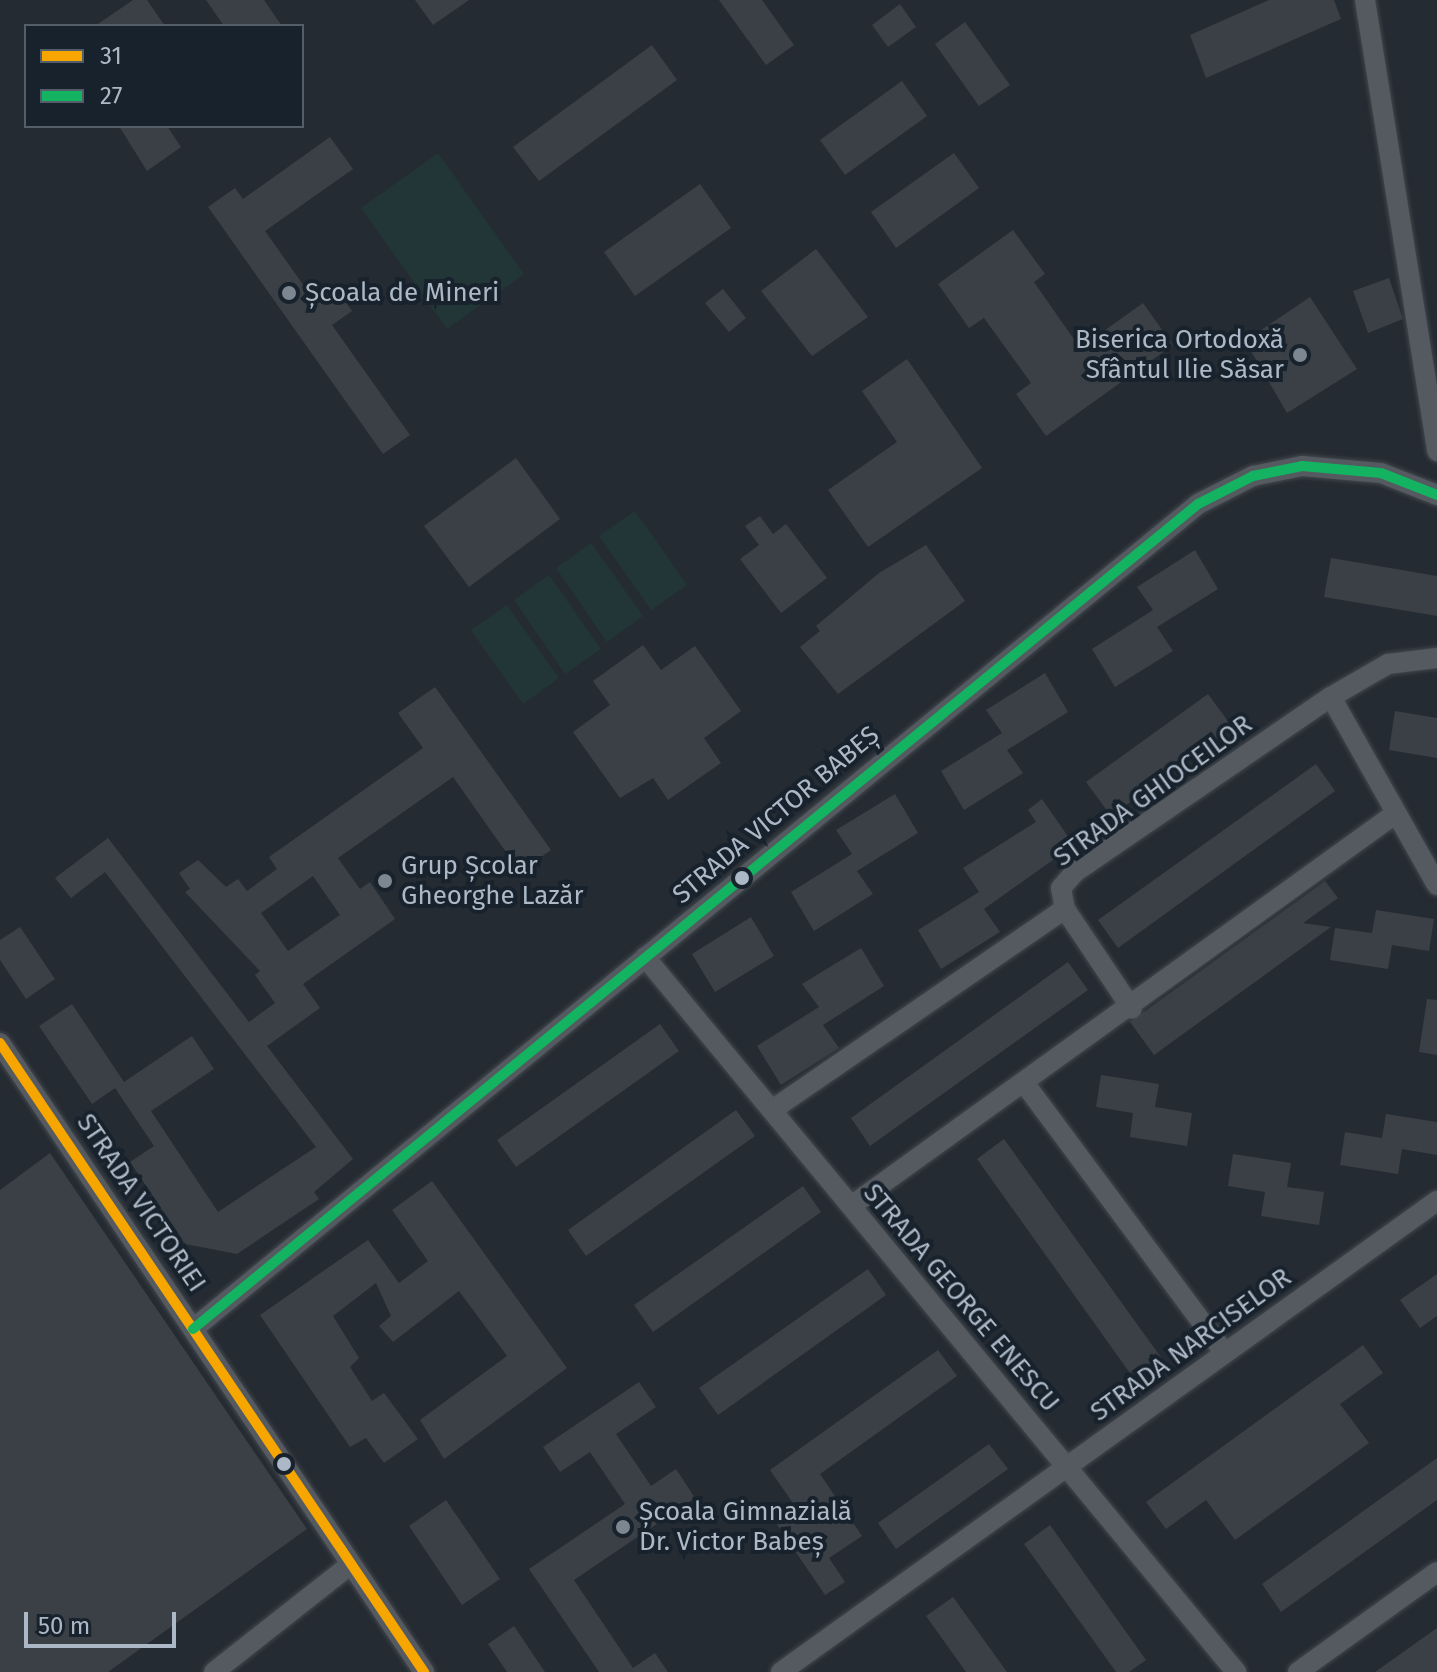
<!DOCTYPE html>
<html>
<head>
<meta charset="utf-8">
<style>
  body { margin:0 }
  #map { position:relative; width:1437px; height:1672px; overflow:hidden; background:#252b32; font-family:"Fira Sans",sans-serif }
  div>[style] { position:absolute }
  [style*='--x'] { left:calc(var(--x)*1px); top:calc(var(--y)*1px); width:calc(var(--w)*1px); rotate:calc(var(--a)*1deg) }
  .green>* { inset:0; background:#223638 }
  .building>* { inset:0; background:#3a4046 }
  .roads { filter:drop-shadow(0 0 2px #42474d) drop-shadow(0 0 2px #42474d) }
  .minor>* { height:20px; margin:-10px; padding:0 10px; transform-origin:10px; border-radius:10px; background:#545a60 }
  .bus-1>* { height:10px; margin:-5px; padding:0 5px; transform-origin:5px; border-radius:5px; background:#f7a600 }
  .bus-2>* { height:10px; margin:-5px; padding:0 5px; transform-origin:5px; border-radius:5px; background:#13b361 }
  .dots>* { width:22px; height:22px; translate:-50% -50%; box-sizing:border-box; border:4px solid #18222d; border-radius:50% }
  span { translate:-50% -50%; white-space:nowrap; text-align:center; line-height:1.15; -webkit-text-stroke:8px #18222d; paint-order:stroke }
  .poi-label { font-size:26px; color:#acb8c5 }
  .left { translate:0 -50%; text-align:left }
  .right { translate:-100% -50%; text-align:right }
  .street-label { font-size:26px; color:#acb8c5 }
  .legend { position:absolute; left:24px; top:24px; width:280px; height:104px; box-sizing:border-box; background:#18222d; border:2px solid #535e6a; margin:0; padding:10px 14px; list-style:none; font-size:24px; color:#acb8c5 }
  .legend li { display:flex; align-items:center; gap:16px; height:40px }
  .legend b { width:40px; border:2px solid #535e6a }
  .scale { position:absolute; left:24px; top:1612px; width:152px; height:36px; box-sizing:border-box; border:4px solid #acb8c5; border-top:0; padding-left:10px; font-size:24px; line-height:28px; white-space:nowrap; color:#acb8c5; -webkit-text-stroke:6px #18222d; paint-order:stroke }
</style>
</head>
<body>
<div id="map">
  <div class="green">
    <div style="clip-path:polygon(438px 153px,524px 274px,447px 329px,361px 208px)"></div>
    <div style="clip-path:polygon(635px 511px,687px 585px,651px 610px,599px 536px)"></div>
    <div style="clip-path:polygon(591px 543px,643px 616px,607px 642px,556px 568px)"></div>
    <div style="clip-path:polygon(549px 575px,601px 649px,565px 674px,514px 600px)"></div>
    <div style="clip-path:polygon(507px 605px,559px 678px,523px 704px,471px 630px)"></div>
  </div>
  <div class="building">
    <div style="clip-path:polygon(133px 0,147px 0,165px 26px,95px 26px)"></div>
    <div style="clip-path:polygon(206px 0,264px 0,282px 26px,224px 26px)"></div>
    <div style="clip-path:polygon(415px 0,469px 0,433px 25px)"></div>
    <div style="clip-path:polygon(719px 0,762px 0,794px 45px,766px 65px)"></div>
    <div style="clip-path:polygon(1269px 0,1334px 0,1341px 19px,1206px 78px,1190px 35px)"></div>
    <div style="clip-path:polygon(900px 4px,916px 27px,888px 47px,872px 25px)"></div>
    <div style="clip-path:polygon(965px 22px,1010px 85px,979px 106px,935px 44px)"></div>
    <div style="clip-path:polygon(652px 45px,677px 80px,539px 181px,513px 147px)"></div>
    <div style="clip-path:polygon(902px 81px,927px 116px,845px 175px,820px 140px)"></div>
    <div style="clip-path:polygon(119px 126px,167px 126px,181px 147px,147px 171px)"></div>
    <div style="clip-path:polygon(330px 137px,353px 169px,265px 231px,314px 300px,334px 286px,352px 311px,332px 325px,410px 435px,383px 454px,208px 207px,235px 188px,243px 199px)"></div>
    <div style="clip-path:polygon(954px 153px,979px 188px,896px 248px,871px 212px)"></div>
    <div style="clip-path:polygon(700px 184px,731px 228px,635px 296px,604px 252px)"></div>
    <div style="clip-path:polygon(1013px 230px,1045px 274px,1034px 282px,1080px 348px,1143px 303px,1173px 345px,1046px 436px,1016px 394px,1031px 383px,984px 318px,969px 328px,938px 284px)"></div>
    <div style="clip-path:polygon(816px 249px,868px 317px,812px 356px,761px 291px)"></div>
    <div style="clip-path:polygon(1389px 278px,1403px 319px,1368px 333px,1353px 291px)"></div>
    <div style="clip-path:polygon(723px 289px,746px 318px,729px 332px,705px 303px)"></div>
    <div style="clip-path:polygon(1310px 297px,1357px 369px,1287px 413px,1245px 341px)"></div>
    <div style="clip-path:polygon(907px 359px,982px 468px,868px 547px,828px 490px,897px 442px,862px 391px)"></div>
    <div style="clip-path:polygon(516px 458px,560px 519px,469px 587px,424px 526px)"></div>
    <div style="clip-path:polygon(760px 516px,773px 534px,786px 524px,827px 578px,781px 613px,740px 559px,759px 545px,745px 526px)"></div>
    <div style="clip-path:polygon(926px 545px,965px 601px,838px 694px,800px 647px,820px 631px,816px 626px,879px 573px)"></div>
    <div style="clip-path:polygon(1195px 550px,1218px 589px,1157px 627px,1173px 651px,1115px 687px,1092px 649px,1153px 610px,1137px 587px)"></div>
    <div style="clip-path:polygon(1331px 558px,1437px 576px,1437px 616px,1324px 597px)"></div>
    <div style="clip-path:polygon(643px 645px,661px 670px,695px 646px,741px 711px,704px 738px,721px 763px,668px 800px,653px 778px,620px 798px,573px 732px,610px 705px,593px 681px)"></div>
    <div style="clip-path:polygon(1045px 673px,1068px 712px,1007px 750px,1023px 773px,964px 810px,941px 771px,1002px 733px,986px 710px)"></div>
    <div style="clip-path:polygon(evenodd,435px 687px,551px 850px,520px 872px,453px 777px,338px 858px,360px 889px,370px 882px,395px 919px,303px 984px,320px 1008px,267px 1046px,353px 1159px,314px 1192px,319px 1199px,237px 1254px,185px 1244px,130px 1162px,154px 1146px,115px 1088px,92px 1104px,39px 1026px,72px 1004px,124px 1082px,192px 1036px,214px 1069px,151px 1111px,218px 1212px,316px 1147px,105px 872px,71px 898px,55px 878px,108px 838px,249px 1022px,275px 1003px,255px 975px,260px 971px,185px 892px,190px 889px,179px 873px,198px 860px,226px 887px,238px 879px,247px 891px,277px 869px,269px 857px,423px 748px,398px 713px,435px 687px,313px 876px,340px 915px,288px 951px,261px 913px,313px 876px)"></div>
    <div style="clip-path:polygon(1208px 694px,1233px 728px,1111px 816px,1086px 782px)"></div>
    <div style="clip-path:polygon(1395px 711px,1437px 718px,1437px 758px,1389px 750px)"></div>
    <div style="clip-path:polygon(1316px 764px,1335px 791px,1118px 948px,1098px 920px)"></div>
    <div style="clip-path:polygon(895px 794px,918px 833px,857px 871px,873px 894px,814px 931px,791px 892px,852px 854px,836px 830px)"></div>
    <div style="clip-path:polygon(1042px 799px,1074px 845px,984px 909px,1000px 932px,941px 969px,918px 930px,979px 892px,963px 868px,1036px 822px,1028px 810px)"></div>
    <div style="clip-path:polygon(1325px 881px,1338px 898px,1303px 923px,1331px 927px,1154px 1055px,1130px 1022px)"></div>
    <div style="clip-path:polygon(1376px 910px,1434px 919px,1429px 951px,1392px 945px,1388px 969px,1330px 960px,1335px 928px,1372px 933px)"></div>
    <div style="clip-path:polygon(751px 917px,774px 956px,715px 992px,692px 954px)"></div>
    <div style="clip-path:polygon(20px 927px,55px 979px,26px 999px,0 960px,0 940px)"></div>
    <div style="clip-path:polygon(861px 948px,884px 986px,823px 1025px,839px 1048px,781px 1085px,757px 1046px,819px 1007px,802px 984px)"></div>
    <div style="clip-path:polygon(1068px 962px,1088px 990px,870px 1146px,851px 1118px)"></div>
    <div style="clip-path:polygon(1427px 999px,1437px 1000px,1437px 1055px,1419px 1052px)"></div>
    <div style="clip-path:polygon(660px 1024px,679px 1051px,516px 1167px,497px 1140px)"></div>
    <div style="clip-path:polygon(1101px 1075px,1159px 1084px,1155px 1107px,1192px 1113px,1187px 1146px,1130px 1137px,1133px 1113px,1096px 1107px)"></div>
    <div style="clip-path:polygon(736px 1110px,755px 1136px,586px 1256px,568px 1230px)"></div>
    <div style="clip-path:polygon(1386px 1114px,1437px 1122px,1437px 1155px,1402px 1149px,1398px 1174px,1340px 1165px,1345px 1132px,1382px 1138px)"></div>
    <div style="clip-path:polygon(1004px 1139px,1165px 1363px,1137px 1383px,977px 1159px)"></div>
    <div style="clip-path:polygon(50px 1153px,307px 1529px,108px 1672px,0 1672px,0 1190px)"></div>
    <div style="clip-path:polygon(1233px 1154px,1291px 1163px,1287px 1187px,1324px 1192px,1319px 1225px,1261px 1216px,1265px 1192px,1228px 1186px)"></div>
    <div style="clip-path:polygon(432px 1181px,567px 1368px,444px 1459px,420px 1420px,507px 1356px,459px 1291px,393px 1342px,379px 1326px,391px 1316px,376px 1283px,333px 1316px,359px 1358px,350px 1367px,372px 1401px,384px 1393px,418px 1439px,384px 1463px,366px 1438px,350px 1447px,260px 1315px,368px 1240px,399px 1283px,428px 1261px,392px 1210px)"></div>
    <div style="clip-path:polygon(803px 1186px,821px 1212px,653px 1332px,634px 1305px)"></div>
    <div style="clip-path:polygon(868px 1269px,886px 1295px,718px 1415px,699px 1388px)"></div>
    <div style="clip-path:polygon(1437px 1274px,1437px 1316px,1420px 1328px,1400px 1300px)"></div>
    <div style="clip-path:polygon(1363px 1345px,1383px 1373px,1340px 1404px,1369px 1443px,1235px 1540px,1206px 1500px,1166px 1529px,1146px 1502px)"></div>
    <div style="clip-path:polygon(938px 1350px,957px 1376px,820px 1474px,862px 1536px,829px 1558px,845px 1582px,825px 1595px,776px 1523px,797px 1509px,770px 1470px)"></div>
    <div style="clip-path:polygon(639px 1382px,656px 1407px,616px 1434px,651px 1486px,676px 1469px,695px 1498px,574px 1580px,633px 1668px,655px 1653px,668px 1672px,599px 1672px,529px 1569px,625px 1504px,590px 1452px,560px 1472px,543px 1447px)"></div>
    <div style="clip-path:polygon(989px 1444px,1008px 1469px,896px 1549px,878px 1523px)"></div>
    <div style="clip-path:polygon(1437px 1458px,1437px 1500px,1281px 1612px,1262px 1584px)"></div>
    <div style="clip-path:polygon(446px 1500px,500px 1579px,462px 1605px,409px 1526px)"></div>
    <div style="clip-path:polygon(1050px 1525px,1146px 1660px,1129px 1672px,1116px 1672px,1024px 1544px)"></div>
    <div style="clip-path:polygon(953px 1597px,1007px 1672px,966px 1672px,926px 1616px)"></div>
    <div style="clip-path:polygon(514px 1626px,545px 1672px,507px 1672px,488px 1644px)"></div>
    <div style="clip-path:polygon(1437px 1628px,1437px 1672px,1375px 1672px)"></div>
  </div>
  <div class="roads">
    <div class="minor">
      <div style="--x:1365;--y:0;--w:457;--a:80.9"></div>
      <div style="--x:1331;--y:697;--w:216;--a:60.6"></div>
      <div style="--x:1065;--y:909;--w:120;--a:56.2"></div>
      <div style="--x:645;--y:957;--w:928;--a:50.42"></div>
      <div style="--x:0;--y:1043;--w:759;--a:56.02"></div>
      <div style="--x:1025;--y:1084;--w:335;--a:53.4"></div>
      <div style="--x:772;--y:1110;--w:355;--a:-34.5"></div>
      <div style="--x:1065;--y:909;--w:21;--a:-101"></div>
      <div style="--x:1061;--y:888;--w:21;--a:-49"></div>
      <div style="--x:1075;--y:872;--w:310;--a:-34.4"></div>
      <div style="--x:1331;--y:697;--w:66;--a:-30.1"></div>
      <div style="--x:1388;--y:664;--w:49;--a:-7"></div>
      <div style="--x:851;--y:1206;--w:671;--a:-35.78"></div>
      <div style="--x:193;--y:1329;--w:1300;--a:-39.38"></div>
      <div style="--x:1198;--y:504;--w:62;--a:-27"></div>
      <div style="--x:1253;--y:476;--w:50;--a:-11.5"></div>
      <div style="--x:1302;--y:466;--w:79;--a:5.1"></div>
      <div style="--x:1381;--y:473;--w:60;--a:21.4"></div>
      <div style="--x:214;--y:1672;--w:173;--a:-38.2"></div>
      <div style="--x:781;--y:1672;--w:808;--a:-35.68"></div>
      <div style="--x:1298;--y:1672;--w:171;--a:-35.7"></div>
    </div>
  </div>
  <div class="bus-1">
    <div style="--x:0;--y:1043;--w:759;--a:56.02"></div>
  </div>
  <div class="bus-2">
    <div style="--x:193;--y:1329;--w:1300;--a:-39.38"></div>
    <div style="--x:1198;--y:504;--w:62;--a:-27"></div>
    <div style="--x:1253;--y:476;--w:50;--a:-11.5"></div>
    <div style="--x:1302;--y:466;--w:79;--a:5.1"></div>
    <div style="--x:1381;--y:473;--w:60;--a:21.4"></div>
  </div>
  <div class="dots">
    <div style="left:289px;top:293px;background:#7d8792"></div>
    <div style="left:1300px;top:355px;background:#7d8792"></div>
    <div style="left:742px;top:878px;background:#acb8c5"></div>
    <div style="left:385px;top:881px;background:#7d8792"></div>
    <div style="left:284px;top:1464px;background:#acb8c5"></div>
    <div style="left:623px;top:1527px;background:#7d8792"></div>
  </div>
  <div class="poi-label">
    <span class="left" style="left:305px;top:293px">Școala de Mineri</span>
    <span class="right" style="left:1284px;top:355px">Biserica Ortodoxă<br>Sfântul Ilie Săsar</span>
    <span class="left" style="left:401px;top:881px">Grup Școlar<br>Gheorghe Lazăr</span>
    <span class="left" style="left:639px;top:1527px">Școala Gimnazială<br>Dr. Victor Babeș</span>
  </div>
  <div class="street-label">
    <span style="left:1153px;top:791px;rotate:-36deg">STRADA GHIOCEILOR</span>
    <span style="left:776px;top:815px;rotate:-40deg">STRADA VICTOR BABEȘ</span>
    <span style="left:141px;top:1203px;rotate:56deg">STRADA VICTORIEI</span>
    <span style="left:961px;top:1298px;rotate:50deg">STRADA GEORGE ENESCU</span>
    <span style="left:1191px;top:1345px;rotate:-36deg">STRADA NARCISELOR</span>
  </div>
  <ul class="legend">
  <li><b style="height:10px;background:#f7a600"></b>31</li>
  <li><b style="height:10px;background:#13b361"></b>27</li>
  </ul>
  <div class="scale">50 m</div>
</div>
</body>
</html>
